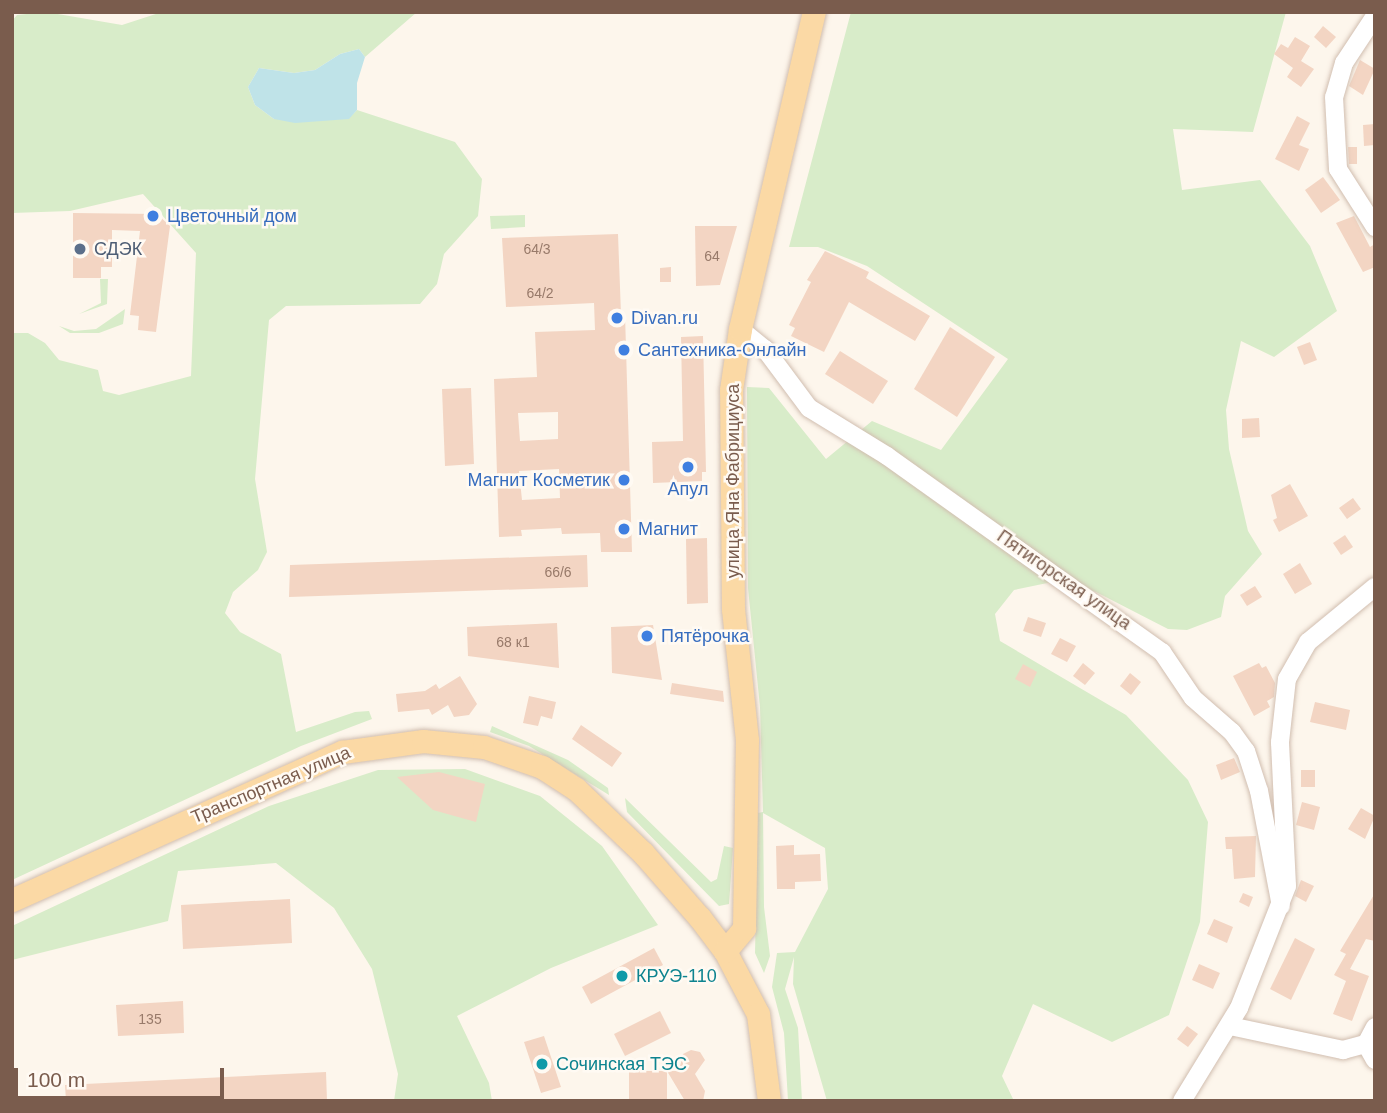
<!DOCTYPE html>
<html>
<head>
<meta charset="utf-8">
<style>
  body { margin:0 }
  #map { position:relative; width:1387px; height:1113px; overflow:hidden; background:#fdf6ec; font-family:Arial,sans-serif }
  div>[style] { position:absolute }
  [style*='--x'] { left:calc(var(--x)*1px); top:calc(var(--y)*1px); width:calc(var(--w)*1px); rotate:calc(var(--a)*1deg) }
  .green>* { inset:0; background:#d8ecc9 }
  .water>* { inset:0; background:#bfe3e8 }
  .building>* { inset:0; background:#f3d5c3 }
  .roads { filter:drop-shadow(0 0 2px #d1beb0) drop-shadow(0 0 2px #d1beb0) }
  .minor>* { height:18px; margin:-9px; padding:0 9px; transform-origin:9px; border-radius:9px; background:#fff }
  .major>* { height:23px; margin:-11.5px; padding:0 11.5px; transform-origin:11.5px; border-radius:11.5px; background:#fbd9a5 }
  .dots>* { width:19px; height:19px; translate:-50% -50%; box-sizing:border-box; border:4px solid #fffaf3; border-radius:50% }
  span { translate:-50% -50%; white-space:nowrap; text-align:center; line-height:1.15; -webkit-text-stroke:5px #fffaf3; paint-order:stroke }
  .number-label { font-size:14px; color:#987a6a }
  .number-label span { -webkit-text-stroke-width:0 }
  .shop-label { font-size:18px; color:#366cbe }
  .left { translate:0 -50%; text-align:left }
  .right { translate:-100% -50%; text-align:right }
  .service-label { font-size:18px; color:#4e5e75 }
  .street-label { font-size:18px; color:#7a5c4d }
  .culture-label { font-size:18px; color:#0d838f }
  .frame { position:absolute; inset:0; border:14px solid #7a5c4d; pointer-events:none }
  .scale { position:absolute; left:14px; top:1068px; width:210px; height:32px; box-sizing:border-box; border:4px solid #7a5c4d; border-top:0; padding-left:9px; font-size:21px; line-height:24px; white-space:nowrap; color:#7a5c4d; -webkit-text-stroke:5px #fffaf3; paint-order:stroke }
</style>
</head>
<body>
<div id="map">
  <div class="green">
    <div style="clip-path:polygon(46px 12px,122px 25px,162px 12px,417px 12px,365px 57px,359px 49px,340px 54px,315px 70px,294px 73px,259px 68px,248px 87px,255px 105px,274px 119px,348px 119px,357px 110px,455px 142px,482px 179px,478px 216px,444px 254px,437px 284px,420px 304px,286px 306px,269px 320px,255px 479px,267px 552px,258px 570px,233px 592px,225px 613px,240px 632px,281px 654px,296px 732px,355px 712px,369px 711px,372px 719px,301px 746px,12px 880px,12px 333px,28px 333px,45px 343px,59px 360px,98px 370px,103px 391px,119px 395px,191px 376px,196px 253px,143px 194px,70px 211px,12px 213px,12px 21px,17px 15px)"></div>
    <div style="clip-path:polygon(851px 12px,1286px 12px,1253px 132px,1173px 129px,1182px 190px,1260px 180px,1310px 246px,1337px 311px,1274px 357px,1241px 341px,1226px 410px,1229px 449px,1248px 531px,1262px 554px,1225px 596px,1221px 617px,1187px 630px,1168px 629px,1096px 592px,1057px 581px,1014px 590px,995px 614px,1000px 641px,1126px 715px,1188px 780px,1208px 822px,1200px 922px,1169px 1015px,1112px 1042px,1033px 1004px,1002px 1076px,1014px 1101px,827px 1101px,793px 984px,794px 957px,785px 989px,798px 1028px,802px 1101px,788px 1101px,784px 1033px,772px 987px,777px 953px,795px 952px,828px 889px,825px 848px,763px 813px,764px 907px,770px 956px,764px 973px,755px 953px,758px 813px,763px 812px,760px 707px,748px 588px,747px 387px,769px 388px,826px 459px,872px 421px,941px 450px,1008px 359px,867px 266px,818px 247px,789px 247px)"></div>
    <div style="clip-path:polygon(525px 215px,525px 227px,491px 229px,490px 216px)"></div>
    <div style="clip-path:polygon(100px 279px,108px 279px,107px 304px,79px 314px,101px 303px)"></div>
    <div style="clip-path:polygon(125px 309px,123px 324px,99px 333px,70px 333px,59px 326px,74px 331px,96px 329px)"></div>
    <div style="clip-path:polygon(492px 726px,568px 760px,608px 788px,609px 795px,529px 746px,490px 732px)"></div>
    <div style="clip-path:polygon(465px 769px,540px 796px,602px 846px,658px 925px,551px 968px,457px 1016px,489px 1083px,492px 1101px,394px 1101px,398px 1074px,372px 969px,334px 908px,276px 863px,178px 871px,168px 921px,12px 960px,12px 926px,269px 806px,378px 770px)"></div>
    <div style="clip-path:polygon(625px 798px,711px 882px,717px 879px,724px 846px,733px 848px,729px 904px,719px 906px,627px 812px)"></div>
  </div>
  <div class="water">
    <div style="clip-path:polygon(359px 49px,365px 57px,357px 83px,357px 110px,349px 119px,295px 123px,274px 119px,255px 105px,248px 87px,259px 68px,294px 73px,315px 70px,340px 54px)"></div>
  </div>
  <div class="building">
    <div style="clip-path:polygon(1323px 26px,1336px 37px,1326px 48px,1314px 37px)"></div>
    <div style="clip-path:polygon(1295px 37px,1310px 46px,1301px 61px,1314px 69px,1301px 87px,1287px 77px,1293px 68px,1274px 54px,1281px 44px,1288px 48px)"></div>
    <div style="clip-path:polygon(1360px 60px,1375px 69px,1363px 95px,1349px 86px)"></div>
    <div style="clip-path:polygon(1297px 116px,1310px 123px,1299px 145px,1309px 149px,1299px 171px,1275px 159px)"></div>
    <div style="clip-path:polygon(1375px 124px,1375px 145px,1364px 146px,1363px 125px)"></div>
    <div style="clip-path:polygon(1348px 147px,1357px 147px,1357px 164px,1349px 164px)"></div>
    <div style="clip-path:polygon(1323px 177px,1340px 200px,1321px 213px,1305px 190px)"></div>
    <div style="clip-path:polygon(73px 213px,157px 214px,170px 226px,156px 332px,138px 330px,139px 316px,130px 315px,140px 231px,112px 230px,112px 267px,101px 267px,101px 278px,73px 278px)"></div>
    <div style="clip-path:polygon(1354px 216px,1370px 247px,1375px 244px,1375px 267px,1363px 272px,1336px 223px)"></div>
    <div style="clip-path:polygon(695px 226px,737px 226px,720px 285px,696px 286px)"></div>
    <div style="clip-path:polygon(evenodd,618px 234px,621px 314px,625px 314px,632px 552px,601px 552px,600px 533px,562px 534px,561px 528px,521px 530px,522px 536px,499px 537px,494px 379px,537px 377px,535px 332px,595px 330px,594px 303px,506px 307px,502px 238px,618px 234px,558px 412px,558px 439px,520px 441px,518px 413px,558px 412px,618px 234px,559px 469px,560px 498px,522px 500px,519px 471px,559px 469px)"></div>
    <div style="clip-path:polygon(825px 251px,869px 272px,866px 278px,930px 316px,915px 341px,849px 302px,824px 352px,791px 336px,795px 328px,789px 325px,811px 282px,807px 280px)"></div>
    <div style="clip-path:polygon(671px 267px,671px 282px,660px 282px,660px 268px)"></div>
    <div style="clip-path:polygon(950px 327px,995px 357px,957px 417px,914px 389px)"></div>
    <div style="clip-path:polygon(703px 336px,706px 472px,702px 472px,702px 481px,653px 483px,652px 442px,683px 441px,681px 337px)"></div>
    <div style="clip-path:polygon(1310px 342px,1317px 360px,1304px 365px,1297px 347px)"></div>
    <div style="clip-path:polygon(840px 351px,888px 381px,873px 404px,825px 374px)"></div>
    <div style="clip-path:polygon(471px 388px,474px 464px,445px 466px,442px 389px)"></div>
    <div style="clip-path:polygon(1259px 418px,1260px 437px,1242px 438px,1242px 419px)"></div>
    <div style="clip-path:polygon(1290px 484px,1308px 516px,1279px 532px,1273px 520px,1277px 518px,1271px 495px)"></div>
    <div style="clip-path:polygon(1353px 498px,1361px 509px,1347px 519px,1339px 508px)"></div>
    <div style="clip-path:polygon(1345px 535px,1353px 547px,1341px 555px,1333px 543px)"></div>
    <div style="clip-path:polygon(707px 538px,708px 603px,687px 604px,686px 539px)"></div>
    <div style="clip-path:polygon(587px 555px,588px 587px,289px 597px,290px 565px)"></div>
    <div style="clip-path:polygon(1300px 563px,1312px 584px,1295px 594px,1283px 574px)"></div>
    <div style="clip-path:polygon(1255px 586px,1262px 597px,1247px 606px,1240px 595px)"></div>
    <div style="clip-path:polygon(1028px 617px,1046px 623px,1041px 637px,1023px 631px)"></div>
    <div style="clip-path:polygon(557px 623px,559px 668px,468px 656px,467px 627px)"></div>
    <div style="clip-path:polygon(653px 625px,662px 680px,612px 673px,611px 627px)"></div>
    <div style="clip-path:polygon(1060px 638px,1076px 646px,1067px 662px,1051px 654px)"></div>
    <div style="clip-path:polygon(1083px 663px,1095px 673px,1085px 685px,1073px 676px)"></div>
    <div style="clip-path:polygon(1259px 663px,1262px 668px,1266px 666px,1275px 683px,1274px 697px,1267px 701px,1270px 707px,1254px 716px,1233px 676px)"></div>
    <div style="clip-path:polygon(1023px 664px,1037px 672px,1030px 687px,1015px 679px)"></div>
    <div style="clip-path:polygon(1130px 673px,1141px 682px,1131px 695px,1120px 686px)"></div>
    <div style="clip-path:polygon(460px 676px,477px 704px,469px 715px,454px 717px,448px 705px,432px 715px,429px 709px,398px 712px,396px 694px,425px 691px,436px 684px,439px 689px)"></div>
    <div style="clip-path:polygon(672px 683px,723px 691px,724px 702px,670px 694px)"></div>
    <div style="clip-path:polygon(529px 696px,556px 702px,552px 719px,541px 716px,538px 726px,523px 723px)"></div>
    <div style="clip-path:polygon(1315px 702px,1350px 710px,1346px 730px,1310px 722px)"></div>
    <div style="clip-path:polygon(581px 725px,622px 753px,612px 767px,572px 739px)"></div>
    <div style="clip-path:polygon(1234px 758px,1240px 772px,1221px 780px,1216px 765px)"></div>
    <div style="clip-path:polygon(1301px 770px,1315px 770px,1315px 787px,1301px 787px)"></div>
    <div style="clip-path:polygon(439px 772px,485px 784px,476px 822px,433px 810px,397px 777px)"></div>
    <div style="clip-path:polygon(1302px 802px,1320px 807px,1314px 830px,1296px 825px)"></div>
    <div style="clip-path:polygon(1361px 808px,1375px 816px,1365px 839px,1348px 829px)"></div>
    <div style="clip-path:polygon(1256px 836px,1255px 877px,1234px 879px,1232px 849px,1226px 849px,1225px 837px)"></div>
    <div style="clip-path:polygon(794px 845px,794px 855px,820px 854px,821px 881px,795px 882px,795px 889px,777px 889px,776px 846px)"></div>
    <div style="clip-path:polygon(1301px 880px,1314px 886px,1306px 902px,1295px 896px)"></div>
    <div style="clip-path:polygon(1243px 893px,1253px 897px,1249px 907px,1239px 902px)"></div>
    <div style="clip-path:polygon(1375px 893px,1375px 941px,1366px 939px,1350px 969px,1369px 976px,1352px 1021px,1333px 1014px,1346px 981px,1334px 975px,1346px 954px,1340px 951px)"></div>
    <div style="clip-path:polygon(290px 899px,292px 943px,183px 949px,181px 905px)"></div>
    <div style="clip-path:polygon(1214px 919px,1233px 927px,1227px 943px,1207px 934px)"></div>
    <div style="clip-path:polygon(1295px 938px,1315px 949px,1291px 1000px,1270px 989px)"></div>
    <div style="clip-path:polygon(654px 948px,663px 965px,591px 1004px,582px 987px)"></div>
    <div style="clip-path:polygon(1199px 964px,1220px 973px,1213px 989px,1192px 980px)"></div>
    <div style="clip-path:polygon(183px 1001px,184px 1033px,118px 1036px,116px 1005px)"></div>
    <div style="clip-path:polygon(660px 1011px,671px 1033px,625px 1056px,614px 1034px)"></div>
    <div style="clip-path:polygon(1187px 1026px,1198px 1034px,1188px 1047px,1177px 1039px)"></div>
    <div style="clip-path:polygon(544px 1036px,561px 1087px,541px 1093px,524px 1042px)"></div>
    <div style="clip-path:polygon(691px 1050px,700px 1052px,705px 1060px,695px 1074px,705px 1091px,703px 1101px,685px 1101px,667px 1071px,679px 1071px,683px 1054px)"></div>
    <div style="clip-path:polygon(629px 1071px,667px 1071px,667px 1101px,629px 1101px)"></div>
    <div style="clip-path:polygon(326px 1072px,327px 1101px,66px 1101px,65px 1085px)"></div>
  </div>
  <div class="roads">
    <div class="minor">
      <div style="--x:1375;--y:16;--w:56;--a:123.4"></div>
      <div style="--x:1344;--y:63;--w:35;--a:106"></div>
      <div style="--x:1334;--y:97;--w:72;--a:86.8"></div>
      <div style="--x:1338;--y:169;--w:69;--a:57.5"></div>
      <div style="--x:740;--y:329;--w:32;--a:39"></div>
      <div style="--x:765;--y:349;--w:74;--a:53.3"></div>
      <div style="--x:809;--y:408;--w:92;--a:31.6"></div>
      <div style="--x:887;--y:456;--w:338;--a:35.5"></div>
      <div style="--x:1162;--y:652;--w:55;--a:56"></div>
      <div style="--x:1193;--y:698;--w:52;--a:41.1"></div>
      <div style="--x:1232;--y:732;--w:24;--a:54"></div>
      <div style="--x:1246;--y:751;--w:42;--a:72"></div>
      <div style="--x:1259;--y:791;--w:117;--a:79.2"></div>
      <div style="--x:1230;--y:1026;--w:116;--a:12"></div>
      <div style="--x:1343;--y:1050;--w:24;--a:-15"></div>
      <div style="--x:1366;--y:1044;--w:19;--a:-62"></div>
      <div style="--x:1366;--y:1044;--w:18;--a:61"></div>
      <div style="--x:1182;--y:1101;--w:109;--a:-58.5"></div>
      <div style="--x:1239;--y:1008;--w:131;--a:-68.5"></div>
      <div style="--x:1287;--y:886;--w:144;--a:-92.8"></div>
      <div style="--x:1280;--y:742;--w:63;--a:-83.7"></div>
      <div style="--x:1287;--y:679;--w:43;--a:-60.4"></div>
      <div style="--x:1308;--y:642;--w:87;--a:-39.4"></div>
    </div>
    <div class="major">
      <div style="--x:12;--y:900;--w:362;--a:-24.2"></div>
      <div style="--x:342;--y:752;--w:82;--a:-7.7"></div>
      <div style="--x:423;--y:741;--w:61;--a:5.6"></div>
      <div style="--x:484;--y:747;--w:61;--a:19"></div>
      <div style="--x:542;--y:767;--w:40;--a:32.9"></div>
      <div style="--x:576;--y:789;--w:93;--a:43.7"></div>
      <div style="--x:643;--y:853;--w:86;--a:48.8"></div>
      <div style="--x:700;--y:918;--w:41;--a:52.9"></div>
      <div style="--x:725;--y:951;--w:71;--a:62.4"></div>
      <div style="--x:758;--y:1014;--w:88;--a:82.8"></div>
      <div style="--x:725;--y:951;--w:30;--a:-50"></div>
      <div style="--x:744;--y:928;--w:188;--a:-89.1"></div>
      <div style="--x:747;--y:740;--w:132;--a:-96.1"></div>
      <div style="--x:733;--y:609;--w:219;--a:-90.5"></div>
      <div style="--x:731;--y:390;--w:62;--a:-81.6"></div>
      <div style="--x:740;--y:329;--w:326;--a:-76.9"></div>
    </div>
  </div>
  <div class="dots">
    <div style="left:153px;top:216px;background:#3f7fe0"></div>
    <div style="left:80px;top:249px;background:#5c6f8a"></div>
    <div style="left:617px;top:318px;background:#3f7fe0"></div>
    <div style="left:624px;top:350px;background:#3f7fe0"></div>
    <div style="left:688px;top:467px;background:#3f7fe0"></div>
    <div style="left:624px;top:480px;background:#3f7fe0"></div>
    <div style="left:624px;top:529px;background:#3f7fe0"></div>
    <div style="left:647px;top:636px;background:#3f7fe0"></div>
    <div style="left:622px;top:976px;background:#0f9aa8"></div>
    <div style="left:542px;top:1064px;background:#0f9aa8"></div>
  </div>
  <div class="number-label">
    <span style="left:537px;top:249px">64/3</span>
    <span style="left:712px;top:256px">64</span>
    <span style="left:540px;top:293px">64/2</span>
    <span style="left:558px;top:572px">66/6</span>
    <span style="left:513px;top:642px">68 к1</span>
    <span style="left:150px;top:1019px">135</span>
  </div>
  <div class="shop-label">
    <span class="left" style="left:167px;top:216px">Цветочный дом</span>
    <span class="left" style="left:631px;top:318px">Divan.ru</span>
    <span class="left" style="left:638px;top:350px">Сантехника-Онлайн</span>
    <span class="right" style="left:610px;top:480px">Магнит Косметик</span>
    <span style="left:688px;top:489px">Апул</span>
    <span class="left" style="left:638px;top:529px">Магнит</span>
    <span class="left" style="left:661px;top:636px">Пятёрочка</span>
  </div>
  <div class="service-label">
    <span class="left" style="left:94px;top:249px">СДЭК</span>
  </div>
  <div class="street-label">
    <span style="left:733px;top:481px;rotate:-90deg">улица Яна Фабрициуса</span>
    <span style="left:1064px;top:580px;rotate:35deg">Пятигорская улица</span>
    <span style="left:271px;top:785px;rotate:-23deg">Транспортная улица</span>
  </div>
  <div class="culture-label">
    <span class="left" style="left:636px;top:976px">КРУЭ-110</span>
    <span class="left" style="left:556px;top:1064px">Сочинская ТЭС</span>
  </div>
  <div class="frame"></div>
  <div class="scale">100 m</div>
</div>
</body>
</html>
